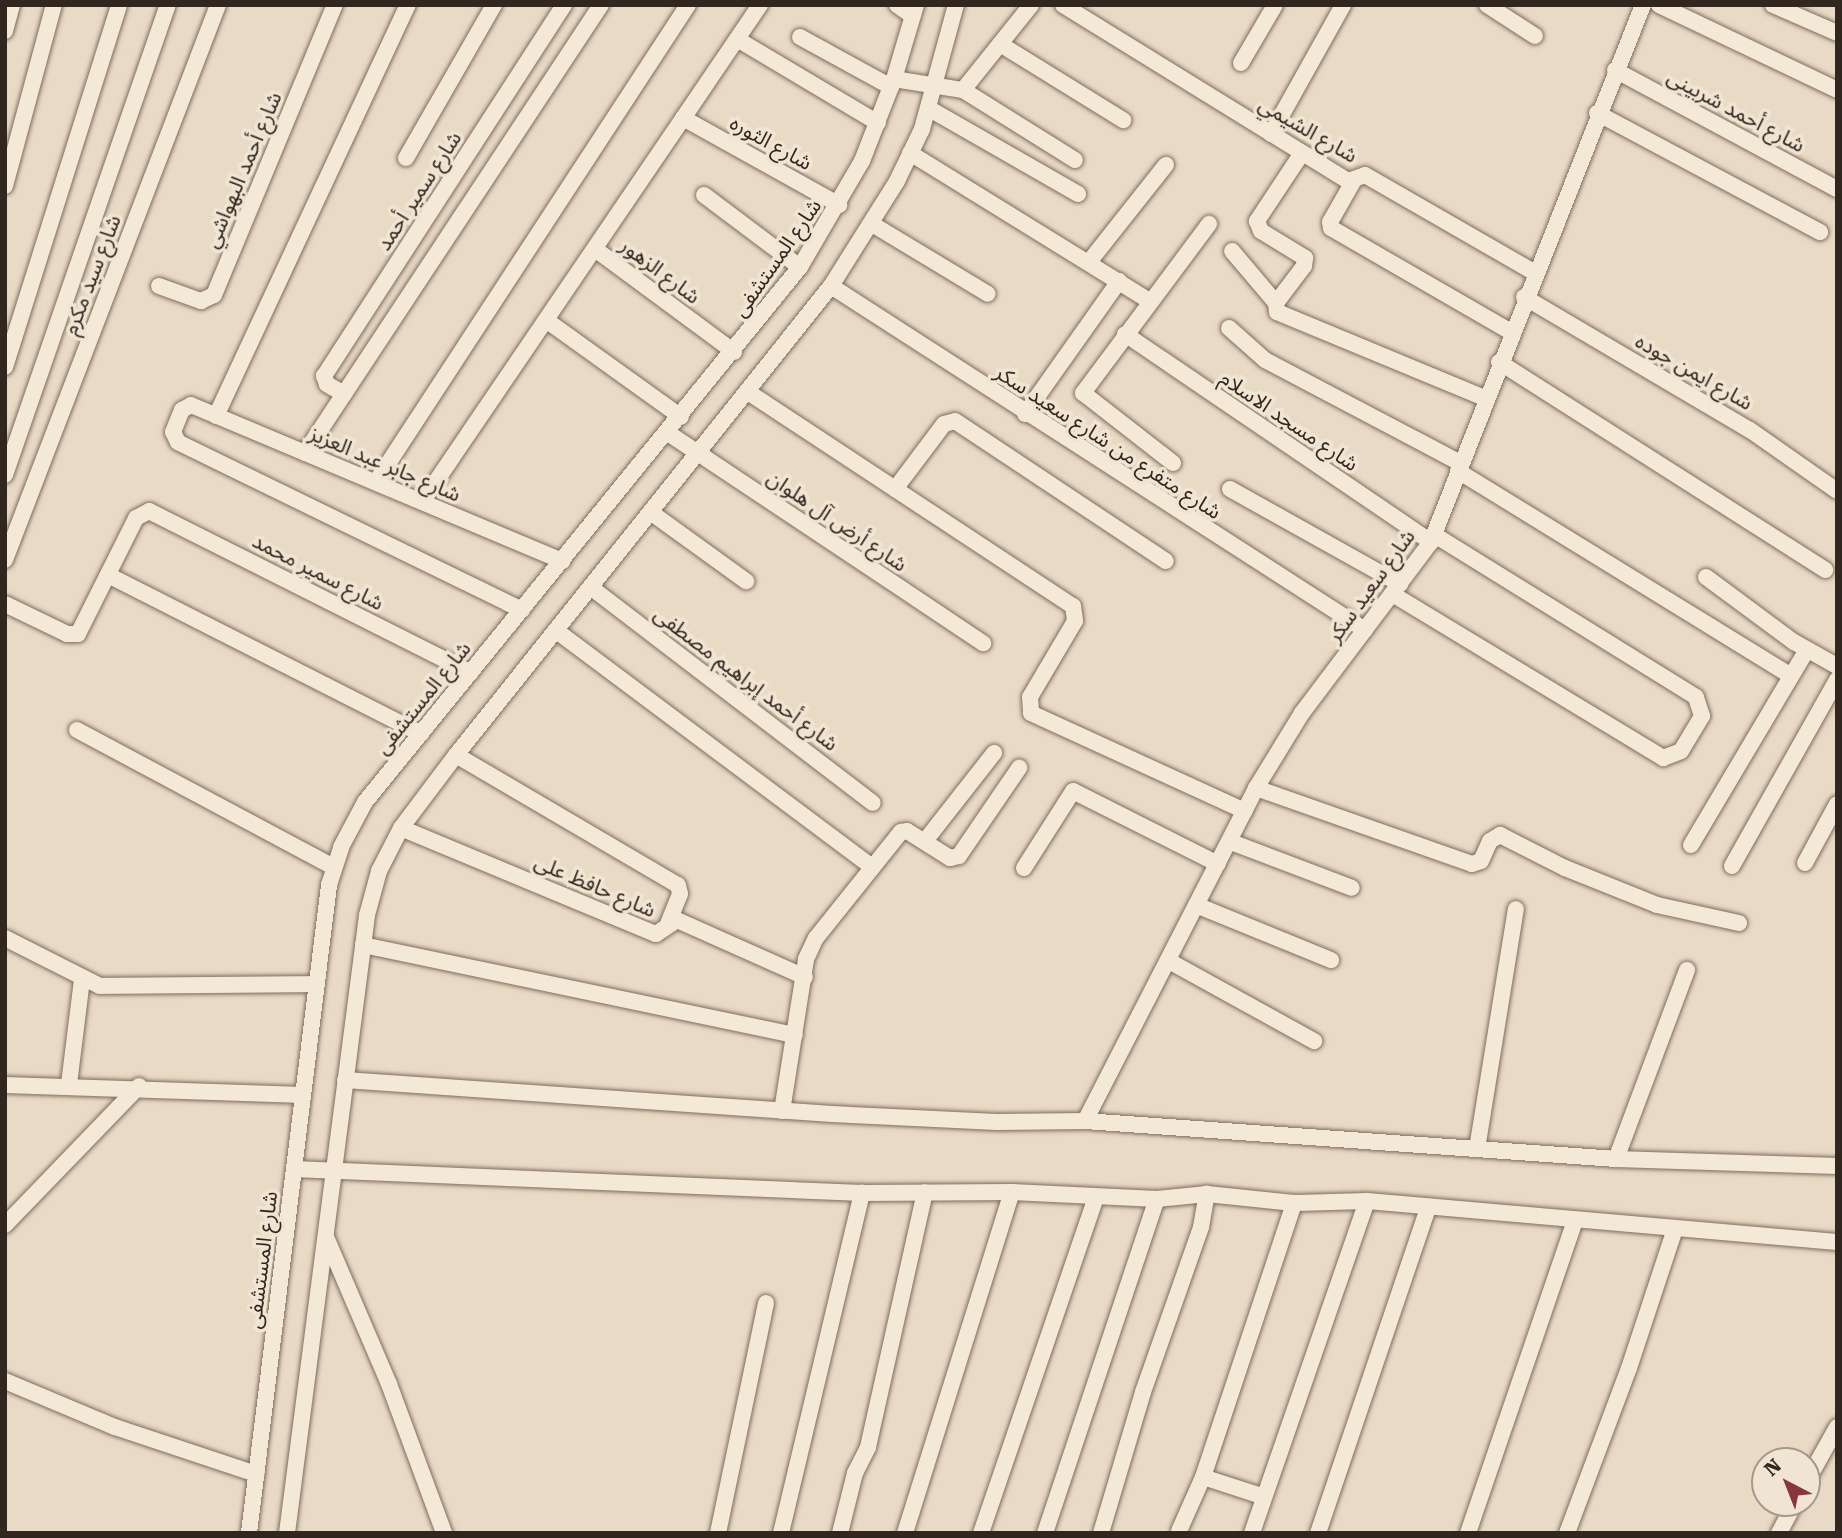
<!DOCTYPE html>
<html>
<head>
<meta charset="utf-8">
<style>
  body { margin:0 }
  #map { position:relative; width:1842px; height:1538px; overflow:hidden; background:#e8dac5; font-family:"Roboto Serif","Noto Sans Arabic",serif }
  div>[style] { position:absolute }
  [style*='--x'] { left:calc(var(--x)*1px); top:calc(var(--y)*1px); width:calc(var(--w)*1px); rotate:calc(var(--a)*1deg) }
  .roads { filter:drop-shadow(0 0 2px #806c5d) drop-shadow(0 0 2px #806c5d) }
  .minor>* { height:16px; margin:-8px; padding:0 8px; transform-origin:8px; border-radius:8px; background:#f4e8d7 }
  span { translate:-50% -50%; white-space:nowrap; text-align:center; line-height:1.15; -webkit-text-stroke:7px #f0e5d3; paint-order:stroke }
  .street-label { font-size:21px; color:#32271f }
  .frame { position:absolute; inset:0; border:7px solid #32271f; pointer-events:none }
  .north { position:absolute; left:1751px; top:1447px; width:70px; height:70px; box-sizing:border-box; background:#f0e5d3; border:2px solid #a4998b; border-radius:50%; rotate:318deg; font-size:19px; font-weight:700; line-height:28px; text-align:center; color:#32271f }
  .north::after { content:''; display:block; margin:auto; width:24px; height:32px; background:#88353e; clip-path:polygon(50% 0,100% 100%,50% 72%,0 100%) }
</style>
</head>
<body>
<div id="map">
  <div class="roads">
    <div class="minor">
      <div style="--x:897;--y:5;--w:19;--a:35"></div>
      <div style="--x:1063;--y:5;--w:335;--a:31.7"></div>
      <div style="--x:1348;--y:181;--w:18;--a:-19"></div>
      <div style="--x:1365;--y:175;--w:195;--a:29.9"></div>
      <div style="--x:1487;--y:5;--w:57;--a:32.9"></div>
      <div style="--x:1659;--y:5;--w:197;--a:25.5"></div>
      <div style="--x:1773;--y:5;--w:70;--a:23.6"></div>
      <div style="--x:5;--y:31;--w:27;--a:-75"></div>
      <div style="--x:800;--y:37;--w:104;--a:28.8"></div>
      <div style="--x:737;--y:39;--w:164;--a:30.8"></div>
      <div style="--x:1000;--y:44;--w:145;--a:31.7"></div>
      <div style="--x:1241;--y:63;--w:67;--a:-59.6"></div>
      <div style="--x:1615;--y:70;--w:252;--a:28.2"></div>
      <div style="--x:894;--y:79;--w:70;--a:9.1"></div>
      <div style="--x:963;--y:90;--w:132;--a:32"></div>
      <div style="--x:963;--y:90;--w:109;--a:-51.3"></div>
      <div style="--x:928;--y:108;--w:173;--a:29.8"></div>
      <div style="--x:1597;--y:113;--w:253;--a:28.1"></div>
      <div style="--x:683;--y:118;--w:179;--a:29.1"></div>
      <div style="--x:1271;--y:134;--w:148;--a:-60.8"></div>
      <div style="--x:910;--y:153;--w:282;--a:31.7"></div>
      <div style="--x:1302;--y:153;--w:82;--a:123.5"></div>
      <div style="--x:1257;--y:221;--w:11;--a:68"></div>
      <div style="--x:1261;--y:231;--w:52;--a:31.5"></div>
      <div style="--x:1305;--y:258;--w:8;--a:97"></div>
      <div style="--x:1304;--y:266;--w:46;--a:127.1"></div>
      <div style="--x:1276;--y:303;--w:9;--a:84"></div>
      <div style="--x:1277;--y:312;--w:225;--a:22.5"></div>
      <div style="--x:406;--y:158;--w:177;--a:-60.1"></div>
      <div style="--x:1354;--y:180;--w:48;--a:119.7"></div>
      <div style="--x:1330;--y:222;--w:6;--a:81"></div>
      <div style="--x:1331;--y:228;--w:208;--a:30"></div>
      <div style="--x:5;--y:186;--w:188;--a:-74.9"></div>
      <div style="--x:704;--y:195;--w:120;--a:36.9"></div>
      <div style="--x:872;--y:224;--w:135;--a:31.1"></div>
      <div style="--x:595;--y:249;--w:173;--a:36.5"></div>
      <div style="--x:1232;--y:251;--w:68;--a:49.8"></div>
      <div style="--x:1089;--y:262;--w:124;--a:-51.6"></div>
      <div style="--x:159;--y:286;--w:45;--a:19.7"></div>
      <div style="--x:201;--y:301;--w:14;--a:-25"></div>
      <div style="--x:214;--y:295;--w:314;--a:-67.4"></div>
      <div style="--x:831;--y:286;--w:635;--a:32.79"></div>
      <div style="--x:1524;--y:297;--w:262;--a:30.5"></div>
      <div style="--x:1750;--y:430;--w:106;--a:35"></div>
      <div style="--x:546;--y:320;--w:166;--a:35.7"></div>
      <div style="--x:1229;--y:328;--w:48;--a:41.6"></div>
      <div style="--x:1265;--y:360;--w:221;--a:27.8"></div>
      <div style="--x:1125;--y:334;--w:370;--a:34.2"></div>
      <div style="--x:1499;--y:362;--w:387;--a:32.5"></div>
      <div style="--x:5;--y:367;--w:380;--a:-72.5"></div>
      <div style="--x:748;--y:392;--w:389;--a:33.4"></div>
      <div style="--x:1073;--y:606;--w:15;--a:82"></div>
      <div style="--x:1075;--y:621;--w:88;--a:120.6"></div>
      <div style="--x:1030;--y:697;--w:16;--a:86"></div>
      <div style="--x:1031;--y:713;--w:235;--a:24.6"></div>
      <div style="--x:344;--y:394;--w:20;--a:-150"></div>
      <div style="--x:327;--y:384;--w:9;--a:-111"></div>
      <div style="--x:324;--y:376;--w:442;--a:-57.1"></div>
      <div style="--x:1025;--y:414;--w:163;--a:-54.7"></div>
      <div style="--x:216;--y:416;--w:454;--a:-65"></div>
      <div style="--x:668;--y:433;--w:379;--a:33.7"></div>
      <div style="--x:305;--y:453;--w:537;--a:-56.55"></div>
      <div style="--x:1173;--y:463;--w:114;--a:-142.1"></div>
      <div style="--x:1083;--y:393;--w:211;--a:-53.3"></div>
      <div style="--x:1458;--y:471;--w:391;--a:31.6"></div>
      <div style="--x:5;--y:475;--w:497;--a:-70.9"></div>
      <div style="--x:376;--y:482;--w:570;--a:-56.81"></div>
      <div style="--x:895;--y:489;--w:81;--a:-53"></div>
      <div style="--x:944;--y:424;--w:11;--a:-15"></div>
      <div style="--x:955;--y:421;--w:253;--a:33.6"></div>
      <div style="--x:1230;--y:489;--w:195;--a:29.2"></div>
      <div style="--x:422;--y:502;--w:601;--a:-55.78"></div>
      <div style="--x:653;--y:514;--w:115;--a:35.8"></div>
      <div style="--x:5;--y:560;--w:594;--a:-69"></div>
      <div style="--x:108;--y:575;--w:351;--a:26.9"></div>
      <div style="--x:1706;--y:577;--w:109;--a:36.5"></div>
      <div style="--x:1794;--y:642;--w:49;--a:29.2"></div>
      <div style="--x:593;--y:589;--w:352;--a:37.4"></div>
      <div style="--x:1394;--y:595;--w:315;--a:31.2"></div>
      <div style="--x:1663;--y:758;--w:19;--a:-21"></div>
      <div style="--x:1681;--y:751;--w:41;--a:-59"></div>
      <div style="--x:1702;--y:716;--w:20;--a:-108"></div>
      <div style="--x:1696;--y:697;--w:307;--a:-148.2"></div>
      <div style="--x:5;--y:604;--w:69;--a:25.8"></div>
      <div style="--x:67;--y:634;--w:11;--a:0"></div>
      <div style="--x:78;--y:634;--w:130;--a:-63.4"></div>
      <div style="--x:136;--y:518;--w:15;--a:-28"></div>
      <div style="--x:149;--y:511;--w:360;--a:26.7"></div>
      <div style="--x:522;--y:610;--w:383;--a:-154"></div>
      <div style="--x:178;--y:442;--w:11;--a:-117"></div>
      <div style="--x:173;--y:432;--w:24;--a:-68"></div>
      <div style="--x:182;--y:410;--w:10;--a:-29"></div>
      <div style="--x:191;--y:405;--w:403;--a:22.8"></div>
      <div style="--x:558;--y:632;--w:392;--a:36.8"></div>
      <div style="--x:77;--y:730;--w:291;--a:28.1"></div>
      <div style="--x:456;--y:755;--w:257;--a:30.4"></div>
      <div style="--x:678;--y:885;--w:9;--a:77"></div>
      <div style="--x:680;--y:894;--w:31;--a:112"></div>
      <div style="--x:1256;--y:788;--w:229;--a:19.4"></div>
      <div style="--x:1472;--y:864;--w:9;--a:-18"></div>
      <div style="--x:1481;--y:861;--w:22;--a:-66"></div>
      <div style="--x:1490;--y:841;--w:12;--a:-31"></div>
      <div style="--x:1500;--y:835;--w:73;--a:26.9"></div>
      <div style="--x:1565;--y:868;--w:99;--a:21.9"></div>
      <div style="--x:1657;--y:905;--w:84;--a:12.4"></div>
      <div style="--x:401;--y:828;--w:276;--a:22.6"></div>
      <div style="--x:656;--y:934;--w:25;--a:-34"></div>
      <div style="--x:677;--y:920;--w:140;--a:24"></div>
      <div style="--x:925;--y:841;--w:112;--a:-51.9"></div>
      <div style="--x:1231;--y:842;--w:129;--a:20.8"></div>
      <div style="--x:1691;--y:845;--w:227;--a:-59.3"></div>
      <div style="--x:1805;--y:863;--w:67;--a:-61.5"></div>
      <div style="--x:1732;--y:866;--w:214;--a:-60.6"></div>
      <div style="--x:1024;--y:868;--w:91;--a:-57.5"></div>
      <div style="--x:1073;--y:791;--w:162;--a:26.7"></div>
      <div style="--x:1196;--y:905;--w:146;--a:22.2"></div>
      <div style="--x:5;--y:938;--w:106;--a:26.8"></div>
      <div style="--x:100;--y:986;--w:217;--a:-0.5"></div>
      <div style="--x:363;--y:945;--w:441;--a:11.8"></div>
      <div style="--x:1169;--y:961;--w:166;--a:28.9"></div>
      <div style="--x:345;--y:1080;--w:488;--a:4"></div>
      <div style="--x:832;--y:1114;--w:165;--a:2.8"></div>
      <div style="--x:997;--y:1122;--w:88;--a:-0.7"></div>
      <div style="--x:1085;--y:1121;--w:532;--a:4.09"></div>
      <div style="--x:1616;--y:1159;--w:221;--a:1.8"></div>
      <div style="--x:69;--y:1084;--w:105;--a:-82.9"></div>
      <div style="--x:5;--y:1085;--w:298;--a:1.9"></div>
      <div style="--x:782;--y:1111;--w:154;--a:-81"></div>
      <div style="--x:806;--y:959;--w:23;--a:-65"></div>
      <div style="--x:816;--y:938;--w:136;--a:-51.3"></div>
      <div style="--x:901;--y:832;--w:6;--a:-9"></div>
      <div style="--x:907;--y:831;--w:51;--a:32.1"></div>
      <div style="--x:950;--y:858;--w:9;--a:-13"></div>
      <div style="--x:959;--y:856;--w:107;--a:-55.7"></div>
      <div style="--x:1085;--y:1121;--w:374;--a:-62.8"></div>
      <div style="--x:1256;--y:788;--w:88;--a:-58.5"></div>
      <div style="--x:1302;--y:713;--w:214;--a:-53"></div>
      <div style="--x:1431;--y:542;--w:577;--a:-68.46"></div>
      <div style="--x:1477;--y:1149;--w:243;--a:-80.8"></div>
      <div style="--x:1616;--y:1159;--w:202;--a:-69.4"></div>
      <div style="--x:294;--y:1169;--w:569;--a:2.42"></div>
      <div style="--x:862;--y:1193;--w:150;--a:-0.4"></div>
      <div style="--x:1012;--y:1192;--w:145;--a:2.8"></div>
      <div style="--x:1157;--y:1199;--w:50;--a:-5.7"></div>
      <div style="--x:1207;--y:1194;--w:87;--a:5.9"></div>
      <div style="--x:1294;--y:1203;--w:73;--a:-1.6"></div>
      <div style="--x:1367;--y:1201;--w:472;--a:5"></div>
      <div style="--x:5;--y:1225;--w:193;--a:-46"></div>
      <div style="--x:326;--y:1237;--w:160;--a:66.8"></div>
      <div style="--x:389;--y:1384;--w:159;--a:69.7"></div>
      <div style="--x:5;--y:1381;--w:119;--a:22.7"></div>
      <div style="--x:115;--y:1427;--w:149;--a:18.4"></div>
      <div style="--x:1203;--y:1477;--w:62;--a:17.9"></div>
      <div style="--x:1807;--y:1481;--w:62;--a:-60.9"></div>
      <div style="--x:1179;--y:1531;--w:59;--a:-66"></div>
      <div style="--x:1203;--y:1477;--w:289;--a:-71.6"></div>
      <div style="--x:249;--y:1533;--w:653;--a:-82.96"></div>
      <div style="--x:329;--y:885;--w:40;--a:-72"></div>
      <div style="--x:341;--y:847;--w:51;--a:-61.9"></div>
      <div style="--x:365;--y:802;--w:690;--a:-50.89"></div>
      <div style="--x:800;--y:267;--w:123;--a:-59.7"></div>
      <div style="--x:862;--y:161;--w:88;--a:-68.7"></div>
      <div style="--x:894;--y:79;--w:77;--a:-73.4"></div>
      <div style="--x:287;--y:1533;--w:623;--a:-82.62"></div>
      <div style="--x:367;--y:915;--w:46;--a:-74.7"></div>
      <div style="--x:379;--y:871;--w:48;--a:-62.9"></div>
      <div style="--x:401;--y:828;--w:91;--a:-53"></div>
      <div style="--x:456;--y:755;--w:600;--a:-51.36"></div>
      <div style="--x:831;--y:286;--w:124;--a:-57.8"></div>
      <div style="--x:897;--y:181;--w:58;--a:-64.3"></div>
      <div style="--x:922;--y:129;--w:129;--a:-74.7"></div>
      <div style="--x:718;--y:1533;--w:235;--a:-78.2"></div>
      <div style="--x:781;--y:1533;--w:350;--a:-76.6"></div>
      <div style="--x:840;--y:1533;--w:62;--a:-76"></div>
      <div style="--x:855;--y:1473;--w:29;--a:-63"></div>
      <div style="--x:868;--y:1447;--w:261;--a:-77.4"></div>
      <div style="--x:905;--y:1533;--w:357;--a:-72.6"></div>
      <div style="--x:981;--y:1533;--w:355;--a:-71.1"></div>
      <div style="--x:1045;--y:1533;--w:352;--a:-71.5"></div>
      <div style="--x:1101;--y:1533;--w:147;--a:-73.4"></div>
      <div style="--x:1143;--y:1392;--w:175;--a:-70.6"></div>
      <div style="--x:1201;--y:1227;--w:34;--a:-80"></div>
      <div style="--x:1252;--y:1533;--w:351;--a:-70.9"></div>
      <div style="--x:1318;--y:1533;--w:345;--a:-71.3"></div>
      <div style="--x:1468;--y:1533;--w:330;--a:-71.1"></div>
      <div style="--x:1567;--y:1533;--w:176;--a:-69.4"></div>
      <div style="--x:1629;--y:1368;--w:146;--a:-71.7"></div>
      <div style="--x:1779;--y:1533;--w:34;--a:-62"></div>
    </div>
  </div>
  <div class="street-label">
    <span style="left:1736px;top:111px;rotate:28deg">شارع أحمد شربينى</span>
    <span style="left:1308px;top:130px;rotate:30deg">شارع الشيمي</span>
    <span style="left:771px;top:143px;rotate:29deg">شارع الثوره</span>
    <span style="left:243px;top:170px;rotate:-67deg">شارع أحمد البهواشي</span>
    <span style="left:419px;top:191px;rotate:-57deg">شارع سمير أحمد</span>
    <span style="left:777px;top:258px;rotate:-55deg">شارع المستشفى</span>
    <span style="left:660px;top:271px;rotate:37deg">شارع الزهور</span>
    <span style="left:92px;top:275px;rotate:-69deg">شارع سيد مكرم</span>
    <span style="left:1694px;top:372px;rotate:30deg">شارع ايمن جوده</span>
    <span style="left:1289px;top:421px;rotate:34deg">شارع مسجد الاسلام</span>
    <span style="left:1108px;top:442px;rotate:33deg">شارع متفرع من شارع سعيد سكر</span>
    <span style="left:385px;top:464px;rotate:23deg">شارع جابر عبد العزيز</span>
    <span style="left:837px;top:521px;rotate:34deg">شارع أرض آل هلوان</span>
    <span style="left:318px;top:572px;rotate:27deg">شارع سمير محمد</span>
    <span style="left:1371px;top:586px;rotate:-54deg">شارع سعيد سكر</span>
    <span style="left:746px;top:679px;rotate:37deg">شارع أحمد إبراهيم مصطفى</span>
    <span style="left:423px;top:698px;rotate:-51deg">شارع المستشفى</span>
    <span style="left:595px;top:886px;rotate:23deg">شارع حافظ على</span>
    <span style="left:262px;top:1260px;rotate:-83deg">شارع المستشفى</span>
  </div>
  <div class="frame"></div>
  <div class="north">N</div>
</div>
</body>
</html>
